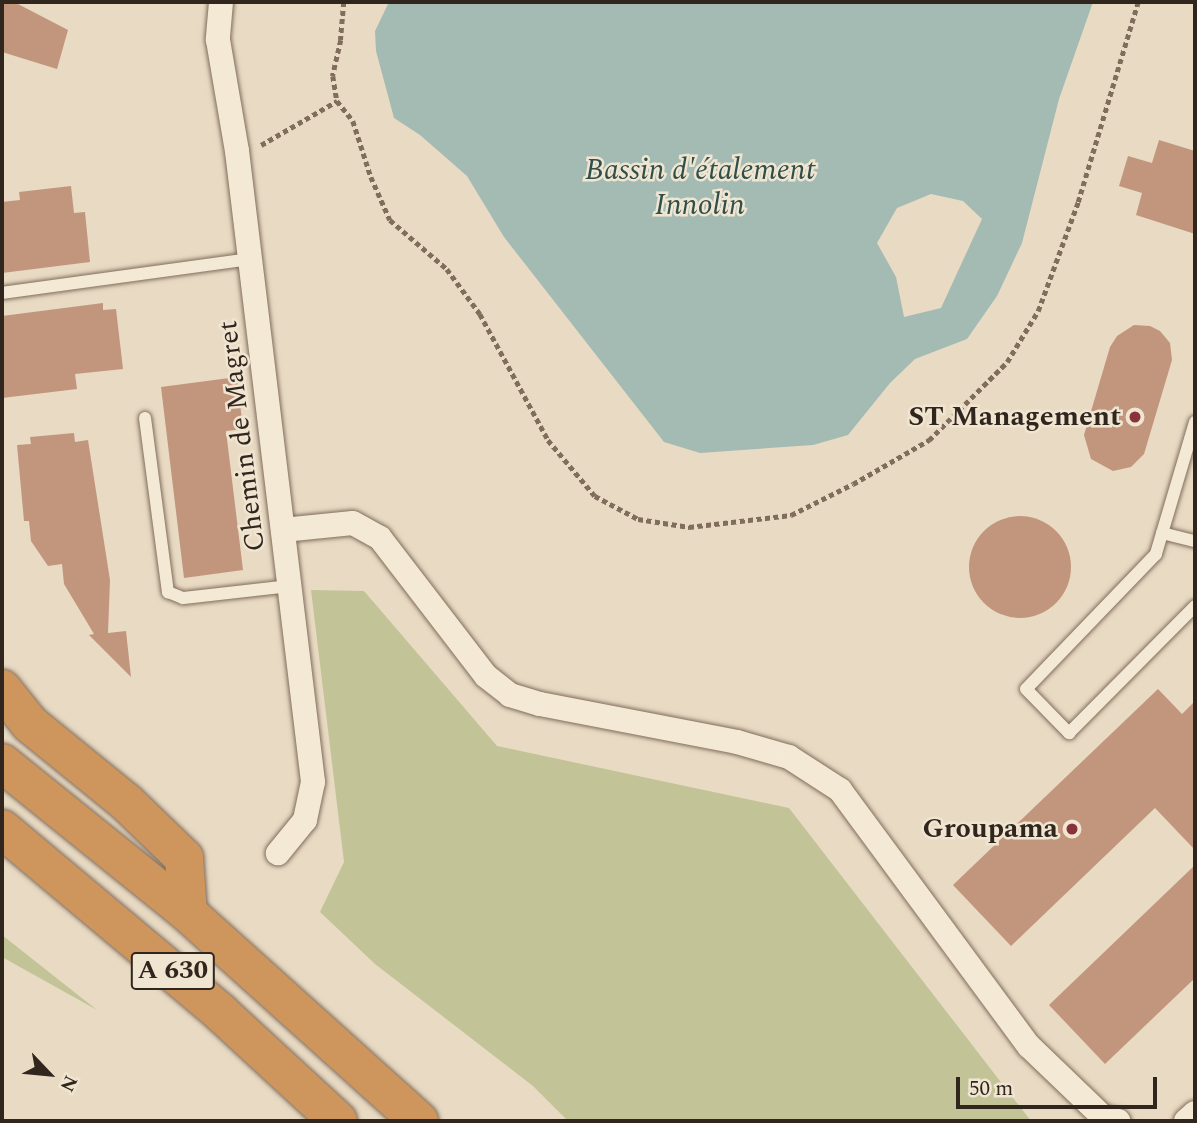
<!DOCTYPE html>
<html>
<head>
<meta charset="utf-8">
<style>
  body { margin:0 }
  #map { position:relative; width:1197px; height:1123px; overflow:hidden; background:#e8dac3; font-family:Spectral,serif }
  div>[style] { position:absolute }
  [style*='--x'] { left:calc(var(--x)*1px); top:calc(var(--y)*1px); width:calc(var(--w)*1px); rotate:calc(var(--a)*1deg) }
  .green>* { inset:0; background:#c2c498 }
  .water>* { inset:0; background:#a4bbb3 }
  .building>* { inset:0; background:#c2957d }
  .round { border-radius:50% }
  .path>* { height:4.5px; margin-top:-2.25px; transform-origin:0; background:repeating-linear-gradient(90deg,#806d5c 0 5px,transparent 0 8.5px) }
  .roads { filter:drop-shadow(0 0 2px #806d5c) drop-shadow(0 0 2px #806d5c) }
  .service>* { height:12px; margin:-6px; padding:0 6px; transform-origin:6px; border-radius:6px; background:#f4e9d5 }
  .minor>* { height:24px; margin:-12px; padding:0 12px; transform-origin:12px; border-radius:12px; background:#f4e9d5 }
  .motorway>* { height:38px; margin:-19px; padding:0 19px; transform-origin:19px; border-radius:19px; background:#ce955d }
  .dots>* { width:19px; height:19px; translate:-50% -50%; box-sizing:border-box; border:4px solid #f0e5d1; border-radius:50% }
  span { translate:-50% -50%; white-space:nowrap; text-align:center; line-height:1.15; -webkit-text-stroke:5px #f0e5d1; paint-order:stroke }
  .shield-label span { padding:2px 5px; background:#f0e5d1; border:2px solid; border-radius:5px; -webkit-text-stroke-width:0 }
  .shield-label { font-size:26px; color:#31261e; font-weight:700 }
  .poi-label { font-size:28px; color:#31261e; font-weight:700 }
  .right { translate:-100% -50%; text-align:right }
  .street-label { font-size:28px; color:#31261e }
  .water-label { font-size:30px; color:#2f4f4b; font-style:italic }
  .frame { position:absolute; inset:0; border:4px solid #31261e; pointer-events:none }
  .north { position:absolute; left:14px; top:1039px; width:70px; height:70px; -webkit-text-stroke:5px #f0e5d1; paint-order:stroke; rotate:116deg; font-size:19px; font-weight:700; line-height:28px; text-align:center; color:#31261e }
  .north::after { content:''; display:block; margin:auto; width:24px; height:32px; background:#31261e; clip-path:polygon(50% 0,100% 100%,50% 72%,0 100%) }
  .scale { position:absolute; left:956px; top:1077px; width:201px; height:32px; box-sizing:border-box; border:4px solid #31261e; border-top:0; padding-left:9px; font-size:21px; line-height:24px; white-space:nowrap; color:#31261e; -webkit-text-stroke:5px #f0e5d1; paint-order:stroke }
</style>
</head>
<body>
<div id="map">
  <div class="green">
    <div style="clip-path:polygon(311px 590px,364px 591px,497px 746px,789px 808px,1031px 1121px,568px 1121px,533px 1086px,375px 964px,320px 912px,344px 862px)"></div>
    <div style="clip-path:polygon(2px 935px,97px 1010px,2px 957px)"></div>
  </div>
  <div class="water">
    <div style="clip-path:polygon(evenodd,389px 2px,1093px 2px,1059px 99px,1022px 243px,997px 296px,967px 339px,915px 359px,890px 383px,848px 435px,813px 445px,700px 453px,664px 442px,504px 237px,467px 176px,420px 135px,394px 118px,376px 51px,375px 31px,389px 2px,931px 194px,963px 201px,982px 219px,941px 308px,904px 317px,896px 277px,877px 243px,897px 208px,931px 194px)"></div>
  </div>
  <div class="building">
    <div style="clip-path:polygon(2px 2px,14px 2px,68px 30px,57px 69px,2px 52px)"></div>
    <div style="clip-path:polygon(1159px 140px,1195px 151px,1195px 234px,1136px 215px,1142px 193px,1119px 186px,1128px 156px,1152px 163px)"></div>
    <div style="clip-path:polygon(71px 186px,74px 213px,85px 212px,90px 262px,2px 273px,2px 202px,20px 200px,19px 192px)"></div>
    <div style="clip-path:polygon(103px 303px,103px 310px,116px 309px,123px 369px,75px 374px,77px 389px,2px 398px,2px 316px)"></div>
    <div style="clip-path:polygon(1134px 325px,1150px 326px,1160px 331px,1170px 343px,1172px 360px,1144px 454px,1131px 467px,1113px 471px,1091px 459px,1084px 435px,1110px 347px,1117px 336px)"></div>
    <div style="clip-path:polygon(237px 377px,243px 429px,226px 431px,243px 570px,184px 578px,161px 387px)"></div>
    <div style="clip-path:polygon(74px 433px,75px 442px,88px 440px,110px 580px,108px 633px,126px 631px,131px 677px,89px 635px,94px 634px,64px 584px,62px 564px,48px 566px,31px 541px,29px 521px,24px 521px,17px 445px,31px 444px,30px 437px)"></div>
    <div class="round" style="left:969px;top:516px;width:102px;height:102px"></div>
    <div style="clip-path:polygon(1158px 689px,1182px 714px,1195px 701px,1195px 850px,1155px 808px,1011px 946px,953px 885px)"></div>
    <div style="clip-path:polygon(1195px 865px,1195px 978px,1105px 1064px,1049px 1005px)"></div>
  </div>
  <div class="path">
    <div style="--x:344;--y:2;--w:38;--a:95"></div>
    <div style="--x:341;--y:40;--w:37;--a:103"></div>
    <div style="--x:333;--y:76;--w:25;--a:81"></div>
    <div style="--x:337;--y:101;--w:26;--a:51"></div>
    <div style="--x:353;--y:121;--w:59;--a:72.2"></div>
    <div style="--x:371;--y:177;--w:47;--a:66.2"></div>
    <div style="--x:390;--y:220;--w:75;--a:40.7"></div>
    <div style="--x:447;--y:269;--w:56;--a:53.7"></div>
    <div style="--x:480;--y:314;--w:143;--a:61.6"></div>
    <div style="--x:548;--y:440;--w:73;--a:50"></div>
    <div style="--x:595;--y:496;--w:49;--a:28.1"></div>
    <div style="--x:638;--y:519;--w:52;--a:8.9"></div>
    <div style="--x:689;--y:527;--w:103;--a:-6.7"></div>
    <div style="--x:791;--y:515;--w:69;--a:-26.6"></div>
    <div style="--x:853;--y:484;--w:88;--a:-30.1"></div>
    <div style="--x:929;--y:440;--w:110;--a:-45"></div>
    <div style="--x:1007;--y:362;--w:60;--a:-58.7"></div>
    <div style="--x:1038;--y:311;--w:116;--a:-69.8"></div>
    <div style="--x:1078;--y:202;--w:209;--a:-73.3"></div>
    <div style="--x:261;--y:145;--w:88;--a:-30.1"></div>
  </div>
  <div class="roads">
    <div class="service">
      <div style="--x:2;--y:293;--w:250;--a:-7.8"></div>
      <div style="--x:145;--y:418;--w:176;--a:82.5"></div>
      <div style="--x:168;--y:592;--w:16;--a:22"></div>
      <div style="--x:183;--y:598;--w:108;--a:-6.4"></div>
      <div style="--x:1195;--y:422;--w:138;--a:106.5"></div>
      <div style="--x:1156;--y:554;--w:187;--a:133.9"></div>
      <div style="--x:1026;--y:689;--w:62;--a:45.7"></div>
      <div style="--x:1069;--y:733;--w:179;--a:-45.2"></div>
      <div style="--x:1162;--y:533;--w:34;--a:14"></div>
    </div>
    <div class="minor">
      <div style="--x:221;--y:2;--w:38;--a:95"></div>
      <div style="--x:218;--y:40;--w:113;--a:80.3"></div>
      <div style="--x:237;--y:151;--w:636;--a:83.13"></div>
      <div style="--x:313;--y:782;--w:39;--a:102"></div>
      <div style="--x:305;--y:820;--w:43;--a:129.3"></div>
      <div style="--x:283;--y:530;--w:70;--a:-5.7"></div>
      <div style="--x:353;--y:523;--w:31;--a:29"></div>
      <div style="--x:380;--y:538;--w:174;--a:52.5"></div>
      <div style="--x:486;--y:676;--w:31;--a:38"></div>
      <div style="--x:510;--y:695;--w:31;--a:17"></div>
      <div style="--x:540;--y:704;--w:201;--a:10.9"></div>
      <div style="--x:737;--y:742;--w:54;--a:16.1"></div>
      <div style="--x:789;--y:757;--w:61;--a:32.9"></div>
      <div style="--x:840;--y:790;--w:318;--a:53.6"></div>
      <div style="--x:1029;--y:1046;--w:103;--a:43.8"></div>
      <div style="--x:1103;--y:1117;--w:16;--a:15"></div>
      <div style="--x:1186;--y:1121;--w:12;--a:-42"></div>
    </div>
    <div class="motorway">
      <div style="--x:2;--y:689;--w:45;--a:51.3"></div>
      <div style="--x:30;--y:724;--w:124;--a:39.1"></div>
      <div style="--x:126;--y:802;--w:81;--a:44"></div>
      <div style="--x:184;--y:858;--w:55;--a:85.8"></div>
      <div style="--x:2;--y:763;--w:239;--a:38.9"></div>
      <div style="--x:188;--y:913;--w:311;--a:42"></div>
      <div style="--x:2;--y:829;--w:286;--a:40"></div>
      <div style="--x:221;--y:1013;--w:159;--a:42.7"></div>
    </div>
  </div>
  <div class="dots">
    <div style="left:1135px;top:417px;background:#873339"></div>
    <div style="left:1072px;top:829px;background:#873339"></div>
  </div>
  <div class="shield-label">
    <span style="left:173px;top:971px">A 630</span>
  </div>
  <div class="poi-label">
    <span class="right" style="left:1121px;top:417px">ST Management</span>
    <span class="right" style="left:1058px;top:829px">Groupama</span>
  </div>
  <div class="street-label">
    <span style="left:242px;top:436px;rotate:-97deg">Chemin de Magret</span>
  </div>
  <div class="water-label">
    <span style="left:700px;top:187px">Bassin d'étalement<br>Innolin</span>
  </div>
  <div class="frame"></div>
  <div class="north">N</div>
  <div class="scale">50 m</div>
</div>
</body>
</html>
